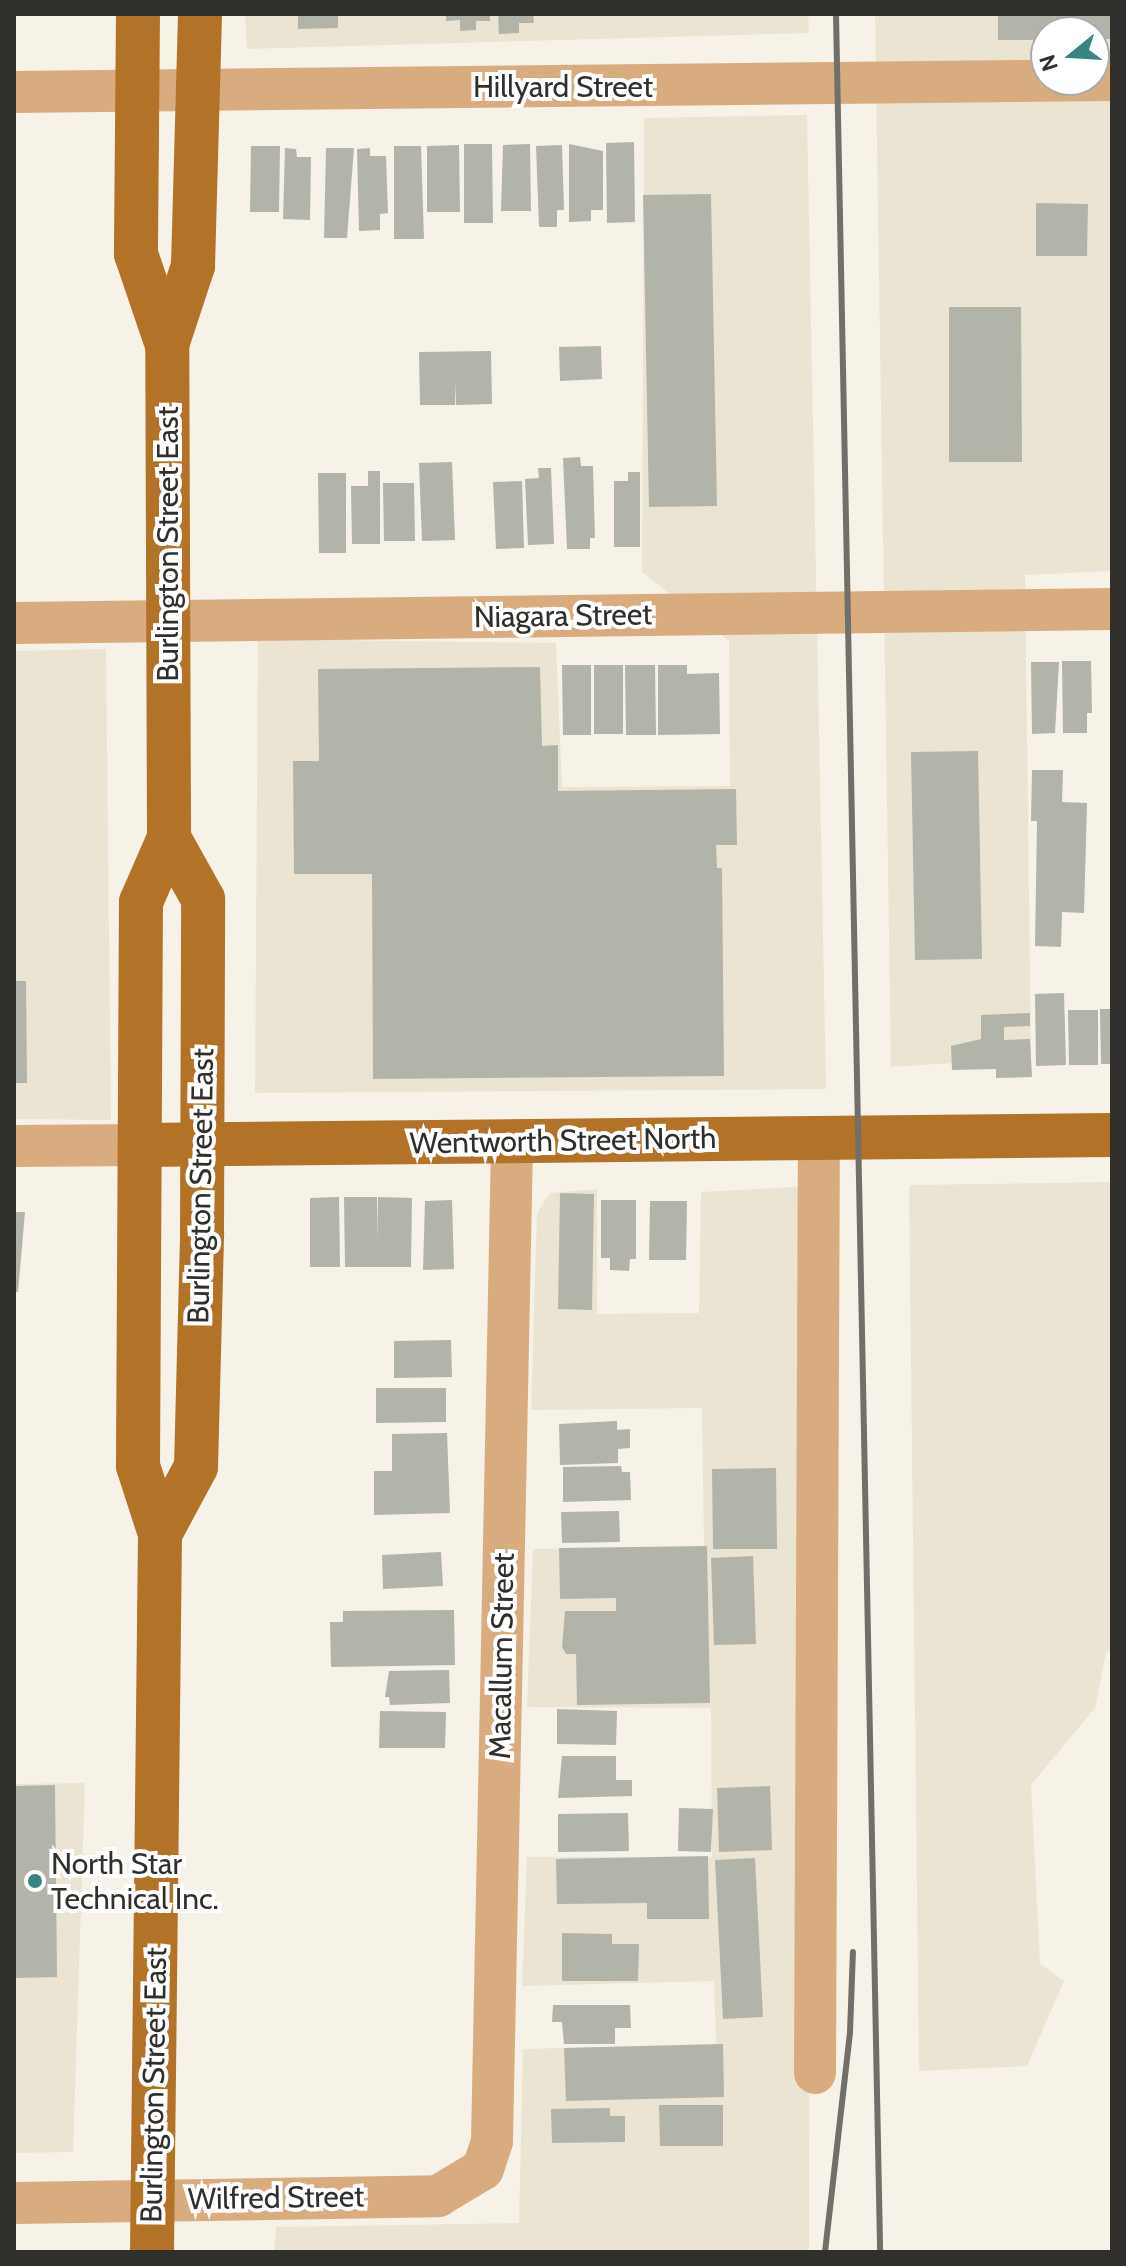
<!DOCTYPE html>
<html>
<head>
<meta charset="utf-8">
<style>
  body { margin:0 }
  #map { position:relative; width:1126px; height:2266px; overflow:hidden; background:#f6f2e8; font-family:Cabin,sans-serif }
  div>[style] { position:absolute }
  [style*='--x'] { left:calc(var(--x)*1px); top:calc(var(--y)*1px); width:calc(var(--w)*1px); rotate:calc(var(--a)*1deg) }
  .built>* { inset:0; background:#ece4d3 }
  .building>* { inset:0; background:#b2b3a9 }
  .minor>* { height:42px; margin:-21px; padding:0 21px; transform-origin:21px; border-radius:21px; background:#d9ac80 }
  .major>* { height:44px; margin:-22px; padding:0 22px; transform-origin:22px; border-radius:22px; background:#b27228 }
  .rail>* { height:6px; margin:-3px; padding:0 3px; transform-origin:3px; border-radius:3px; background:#716f69 }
  .dots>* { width:22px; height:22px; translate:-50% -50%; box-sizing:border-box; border:4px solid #fff; border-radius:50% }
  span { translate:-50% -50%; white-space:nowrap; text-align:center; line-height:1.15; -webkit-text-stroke:8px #fff; paint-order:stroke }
  .street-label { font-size:30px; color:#302f2b }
  .poi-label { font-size:30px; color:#302f2b }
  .left { translate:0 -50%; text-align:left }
  .frame { position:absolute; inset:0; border:16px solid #302f2b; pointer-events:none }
  .north { position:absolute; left:1030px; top:16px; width:80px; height:80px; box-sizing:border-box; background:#fff; border:2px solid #acacaa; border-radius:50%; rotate:252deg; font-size:22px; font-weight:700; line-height:32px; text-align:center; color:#302f2b }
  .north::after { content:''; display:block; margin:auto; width:28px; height:36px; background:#3a8383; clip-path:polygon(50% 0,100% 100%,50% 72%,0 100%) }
</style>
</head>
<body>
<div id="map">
  <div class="built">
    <div style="clip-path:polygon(245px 14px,808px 14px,809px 33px,247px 49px)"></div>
    <div style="clip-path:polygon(evenodd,875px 14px,1112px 14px,1112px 571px,1025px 575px,1031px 1058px,891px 1067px,875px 14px,1046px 32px,1094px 32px,1094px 80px,1046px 80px,1046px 32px)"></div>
    <div style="clip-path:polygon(807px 115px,826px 1089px,255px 1093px,258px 639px,556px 643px,562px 787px,730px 786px,729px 641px,642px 572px,644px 118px)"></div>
    <div style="clip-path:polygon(106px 649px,111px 1120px,14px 1119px,14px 651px)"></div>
    <div style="clip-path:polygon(1112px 1182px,1112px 1649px,1106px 1653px,1095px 1708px,1031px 1785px,1040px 1964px,1064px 1981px,1027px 2066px,919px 2071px,909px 1185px)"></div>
    <div style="clip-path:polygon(810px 1186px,809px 2252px,274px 2252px,276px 2227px,519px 2223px,523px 2049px,716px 2044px,714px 1981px,522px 1986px,527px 1857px,712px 1857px,711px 1708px,527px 1707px,533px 1549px,704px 1547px,702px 1408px,531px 1410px,537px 1213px,550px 1193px,597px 1189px,597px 1314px,699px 1313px,701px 1192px)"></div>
    <div style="clip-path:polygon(85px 1783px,73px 2152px,14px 2153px,14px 1784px)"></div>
  </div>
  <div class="building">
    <div style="clip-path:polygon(298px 14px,338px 14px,338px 28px,298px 29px)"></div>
    <div style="clip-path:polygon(446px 14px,490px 14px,490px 21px,476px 21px,476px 30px,460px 31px,460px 20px,446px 21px)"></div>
    <div style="clip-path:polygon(498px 14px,533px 14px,534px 23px,519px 23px,519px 33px,499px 34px)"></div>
    <div style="clip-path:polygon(998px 14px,1112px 14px,1112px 39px,1094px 39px,1094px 32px,1046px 32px,1046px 40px,998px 40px)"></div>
    <div style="clip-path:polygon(634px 142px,635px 222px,607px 223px,606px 143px)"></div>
    <div style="clip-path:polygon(464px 144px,492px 144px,493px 223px,464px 223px)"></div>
    <div style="clip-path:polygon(530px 144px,531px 211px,501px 211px,503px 145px)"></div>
    <div style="clip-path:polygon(569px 144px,603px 151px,603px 210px,591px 210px,591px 221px,569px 222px)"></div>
    <div style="clip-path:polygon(459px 145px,460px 212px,427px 212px,427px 146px)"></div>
    <div style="clip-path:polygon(562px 145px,564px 210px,557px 210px,557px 227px,539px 227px,536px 146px)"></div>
    <div style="clip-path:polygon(251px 146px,280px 146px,279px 212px,250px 212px)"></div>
    <div style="clip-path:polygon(394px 146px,421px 146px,424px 239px,394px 239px)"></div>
    <div style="clip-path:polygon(285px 148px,296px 149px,297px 157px,311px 157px,310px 220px,283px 219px)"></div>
    <div style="clip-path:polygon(326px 148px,354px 148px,347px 238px,324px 238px)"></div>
    <div style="clip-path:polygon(370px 148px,370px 156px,386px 156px,388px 213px,380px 214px,380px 230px,359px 231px,357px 149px)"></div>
    <div style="clip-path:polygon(711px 194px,717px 506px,649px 507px,643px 195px)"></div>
    <div style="clip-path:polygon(1036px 203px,1088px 204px,1087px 256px,1036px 256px)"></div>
    <div style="clip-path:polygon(949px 307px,1021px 307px,1022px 462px,949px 462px)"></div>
    <div style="clip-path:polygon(601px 346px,602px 379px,560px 381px,559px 347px)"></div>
    <div style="clip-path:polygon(491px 351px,492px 404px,456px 405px,455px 380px,455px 405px,420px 405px,419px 352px)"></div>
    <div style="clip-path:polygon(580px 457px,581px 466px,593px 466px,595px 538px,590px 538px,590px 549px,567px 549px,563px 458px)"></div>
    <div style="clip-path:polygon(452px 462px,455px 540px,422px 541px,419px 463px)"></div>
    <div style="clip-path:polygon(538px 468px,551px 468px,554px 544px,528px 545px,525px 479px,539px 478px)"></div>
    <div style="clip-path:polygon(368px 471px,380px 471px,380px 544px,352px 544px,351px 486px,368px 486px)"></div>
    <div style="clip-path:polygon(628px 472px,640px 472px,640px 547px,614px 547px,614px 481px,628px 481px)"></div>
    <div style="clip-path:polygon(318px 473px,346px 473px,346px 553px,319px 553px)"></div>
    <div style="clip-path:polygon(522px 481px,524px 548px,496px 549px,493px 482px)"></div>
    <div style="clip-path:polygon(383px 483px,414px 483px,415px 541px,384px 541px)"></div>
    <div style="clip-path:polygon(1062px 661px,1091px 661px,1092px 713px,1087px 713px,1087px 733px,1063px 733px)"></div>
    <div style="clip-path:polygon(1031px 662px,1059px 662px,1055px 733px,1032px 734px)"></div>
    <div style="clip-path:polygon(562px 665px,591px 665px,591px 735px,563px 735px)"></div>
    <div style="clip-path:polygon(594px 665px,623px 665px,623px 734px,594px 734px)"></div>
    <div style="clip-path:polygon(625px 665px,655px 665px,656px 735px,626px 735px)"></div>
    <div style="clip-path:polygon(658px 665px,687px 665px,687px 674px,719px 673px,720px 734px,658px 735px)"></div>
    <div style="clip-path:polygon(540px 667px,542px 746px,558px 745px,558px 791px,736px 789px,737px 845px,716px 845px,717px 868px,722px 868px,724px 1076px,373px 1079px,372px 874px,294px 874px,293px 761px,319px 761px,318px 669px)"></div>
    <div style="clip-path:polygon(978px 751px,982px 959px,915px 960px,911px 752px)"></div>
    <div style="clip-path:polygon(1032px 770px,1063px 770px,1062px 802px,1087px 803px,1084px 913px,1062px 912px,1061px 947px,1035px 946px,1037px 821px,1031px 821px)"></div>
    <div style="clip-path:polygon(14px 981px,26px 981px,27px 1083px,14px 1083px)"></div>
    <div style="clip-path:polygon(1064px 993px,1066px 1065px,1036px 1066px,1035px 994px)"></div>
    <div style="clip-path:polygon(1100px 1009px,1112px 1009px,1112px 1064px,1101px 1064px)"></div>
    <div style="clip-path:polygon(1068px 1010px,1098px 1010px,1098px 1065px,1069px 1065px)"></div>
    <div style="clip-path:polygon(1030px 1013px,1030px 1026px,1004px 1027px,1004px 1040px,1030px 1039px,1032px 1077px,996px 1078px,996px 1069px,952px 1070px,951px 1046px,981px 1039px,981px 1015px)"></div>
    <div style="clip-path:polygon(560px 1193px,594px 1194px,592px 1310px,558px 1309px)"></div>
    <div style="clip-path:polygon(339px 1197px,340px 1267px,310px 1267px,310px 1198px)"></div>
    <div style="clip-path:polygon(344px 1197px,377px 1197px,378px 1240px,378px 1197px,412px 1198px,411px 1267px,345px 1267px)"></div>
    <div style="clip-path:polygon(452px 1200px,454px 1269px,423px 1270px,425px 1201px)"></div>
    <div style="clip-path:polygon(601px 1200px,636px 1200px,636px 1259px,630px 1259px,629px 1271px,610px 1270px,610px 1258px,601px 1258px)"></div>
    <div style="clip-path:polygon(650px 1201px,687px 1201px,686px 1260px,649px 1260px)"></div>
    <div style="clip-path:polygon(14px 1212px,25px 1212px,18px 1292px,14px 1292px)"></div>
    <div style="clip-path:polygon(451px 1340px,452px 1377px,394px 1378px,394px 1341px)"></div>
    <div style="clip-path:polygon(376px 1388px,446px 1388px,446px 1422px,376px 1423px)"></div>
    <div style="clip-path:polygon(617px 1421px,617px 1430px,630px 1429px,630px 1448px,618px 1449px,618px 1463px,560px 1465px,559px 1424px)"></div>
    <div style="clip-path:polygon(447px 1433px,450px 1513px,374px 1515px,374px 1471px,392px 1471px,392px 1434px)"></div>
    <div style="clip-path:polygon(621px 1466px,622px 1472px,630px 1472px,631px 1500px,563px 1502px,563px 1467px)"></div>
    <div style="clip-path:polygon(776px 1468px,777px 1549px,713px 1549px,712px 1469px)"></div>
    <div style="clip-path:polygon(619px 1511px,620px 1542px,562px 1543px,561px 1512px)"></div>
    <div style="clip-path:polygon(707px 1546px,710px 1703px,577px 1705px,576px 1654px,566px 1654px,562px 1647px,565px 1611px,616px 1611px,616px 1598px,560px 1599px,559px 1548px)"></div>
    <div style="clip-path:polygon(441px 1552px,443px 1586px,383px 1589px,382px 1555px)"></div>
    <div style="clip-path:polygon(753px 1556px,756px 1644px,714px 1645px,711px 1558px)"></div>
    <div style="clip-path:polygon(454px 1610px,455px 1665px,331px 1667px,330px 1622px,343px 1622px,343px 1611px)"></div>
    <div style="clip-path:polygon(449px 1670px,450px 1703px,390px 1705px,389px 1697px,385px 1697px,389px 1671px)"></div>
    <div style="clip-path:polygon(557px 1709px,617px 1711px,616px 1745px,557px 1744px)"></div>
    <div style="clip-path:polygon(380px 1711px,446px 1712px,445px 1748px,379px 1748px)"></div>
    <div style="clip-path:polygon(562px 1756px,616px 1756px,616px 1780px,632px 1780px,632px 1796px,558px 1798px)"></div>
    <div style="clip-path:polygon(55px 1785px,57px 1977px,14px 1978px,14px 1786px)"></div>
    <div style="clip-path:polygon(770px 1786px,772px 1850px,719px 1852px,717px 1788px)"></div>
    <div style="clip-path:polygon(679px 1808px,713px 1809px,711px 1852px,678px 1851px)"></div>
    <div style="clip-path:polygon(628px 1813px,629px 1851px,558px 1852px,558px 1814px)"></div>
    <div style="clip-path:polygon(708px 1856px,709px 1919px,647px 1919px,647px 1903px,557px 1904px,556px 1859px)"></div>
    <div style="clip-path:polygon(755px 1858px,763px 2017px,723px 2019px,715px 1860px)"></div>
    <div style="clip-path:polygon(562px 1933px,612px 1934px,612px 1944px,639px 1944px,638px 1981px,562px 1981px)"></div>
    <div style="clip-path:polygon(553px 2005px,630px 2005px,631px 2028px,615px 2028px,615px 2044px,564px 2044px,562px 2022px,552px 2022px)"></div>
    <div style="clip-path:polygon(723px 2044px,724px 2097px,566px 2101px,564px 2048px)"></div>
    <div style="clip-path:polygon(659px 2105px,723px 2105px,723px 2146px,660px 2146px)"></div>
    <div style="clip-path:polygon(610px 2108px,610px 2116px,625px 2116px,625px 2142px,552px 2143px,551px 2109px)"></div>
  </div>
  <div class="minor">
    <div style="--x:14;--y:92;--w:1098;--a:-0.63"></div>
    <div style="--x:14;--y:623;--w:1098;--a:-0.73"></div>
    <div style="--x:14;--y:1146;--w:128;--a:-0.4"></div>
    <div style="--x:815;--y:2073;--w:936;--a:-89.76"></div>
    <div style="--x:14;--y:2203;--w:424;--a:-0.9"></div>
    <div style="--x:438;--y:2196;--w:52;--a:-31"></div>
    <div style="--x:483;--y:2169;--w:29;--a:-72"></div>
    <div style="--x:492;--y:2141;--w:999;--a:-88.85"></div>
  </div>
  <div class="major">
    <div style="--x:138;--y:14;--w:240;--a:90.5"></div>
    <div style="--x:136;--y:254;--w:96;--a:71.2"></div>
    <div style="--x:142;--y:1145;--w:970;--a:-0.59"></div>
    <div style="--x:160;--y:1534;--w:76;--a:-61.8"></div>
    <div style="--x:196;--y:1467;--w:235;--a:-88.5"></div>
    <div style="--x:202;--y:1232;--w:333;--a:-89.8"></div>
    <div style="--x:203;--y:899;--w:70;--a:-119.1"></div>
    <div style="--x:152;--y:2252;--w:718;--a:-89.36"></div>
    <div style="--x:160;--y:1534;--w:71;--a:-107.9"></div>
    <div style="--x:138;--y:1466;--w:564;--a:-89.7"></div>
    <div style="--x:141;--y:902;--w:70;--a:-66.4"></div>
    <div style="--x:169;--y:838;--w:493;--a:-90.2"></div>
    <div style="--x:167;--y:345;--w:83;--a:-71.8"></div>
    <div style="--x:193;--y:266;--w:252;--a:-88.4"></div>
  </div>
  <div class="rail">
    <div style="--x:836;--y:14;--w:2238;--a:88.87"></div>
    <div style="--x:825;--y:2252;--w:221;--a:-83.5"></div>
    <div style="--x:850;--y:2032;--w:80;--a:-87.9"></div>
  </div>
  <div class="dots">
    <div style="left:35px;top:1881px;background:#3a8383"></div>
  </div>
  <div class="street-label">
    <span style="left:563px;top:87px">Hillyard Street</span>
    <span style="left:168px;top:544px;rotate:-90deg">Burlington Street East</span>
    <span style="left:563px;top:616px;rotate:-1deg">Niagara Street</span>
    <span style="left:563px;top:1141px;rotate:-1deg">Wentworth Street North</span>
    <span style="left:201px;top:1186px;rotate:-89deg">Burlington Street East</span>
    <span style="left:502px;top:1656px;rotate:-89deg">Macallum Street</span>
    <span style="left:154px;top:2085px;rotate:-89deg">Burlington Street East</span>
    <span style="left:276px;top:2198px;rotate:-1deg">Wilfred Street</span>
  </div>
  <div class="poi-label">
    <span class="left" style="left:51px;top:1881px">North Star<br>Technical Inc.</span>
  </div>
  <div class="frame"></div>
  <div class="north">N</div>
</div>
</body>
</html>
